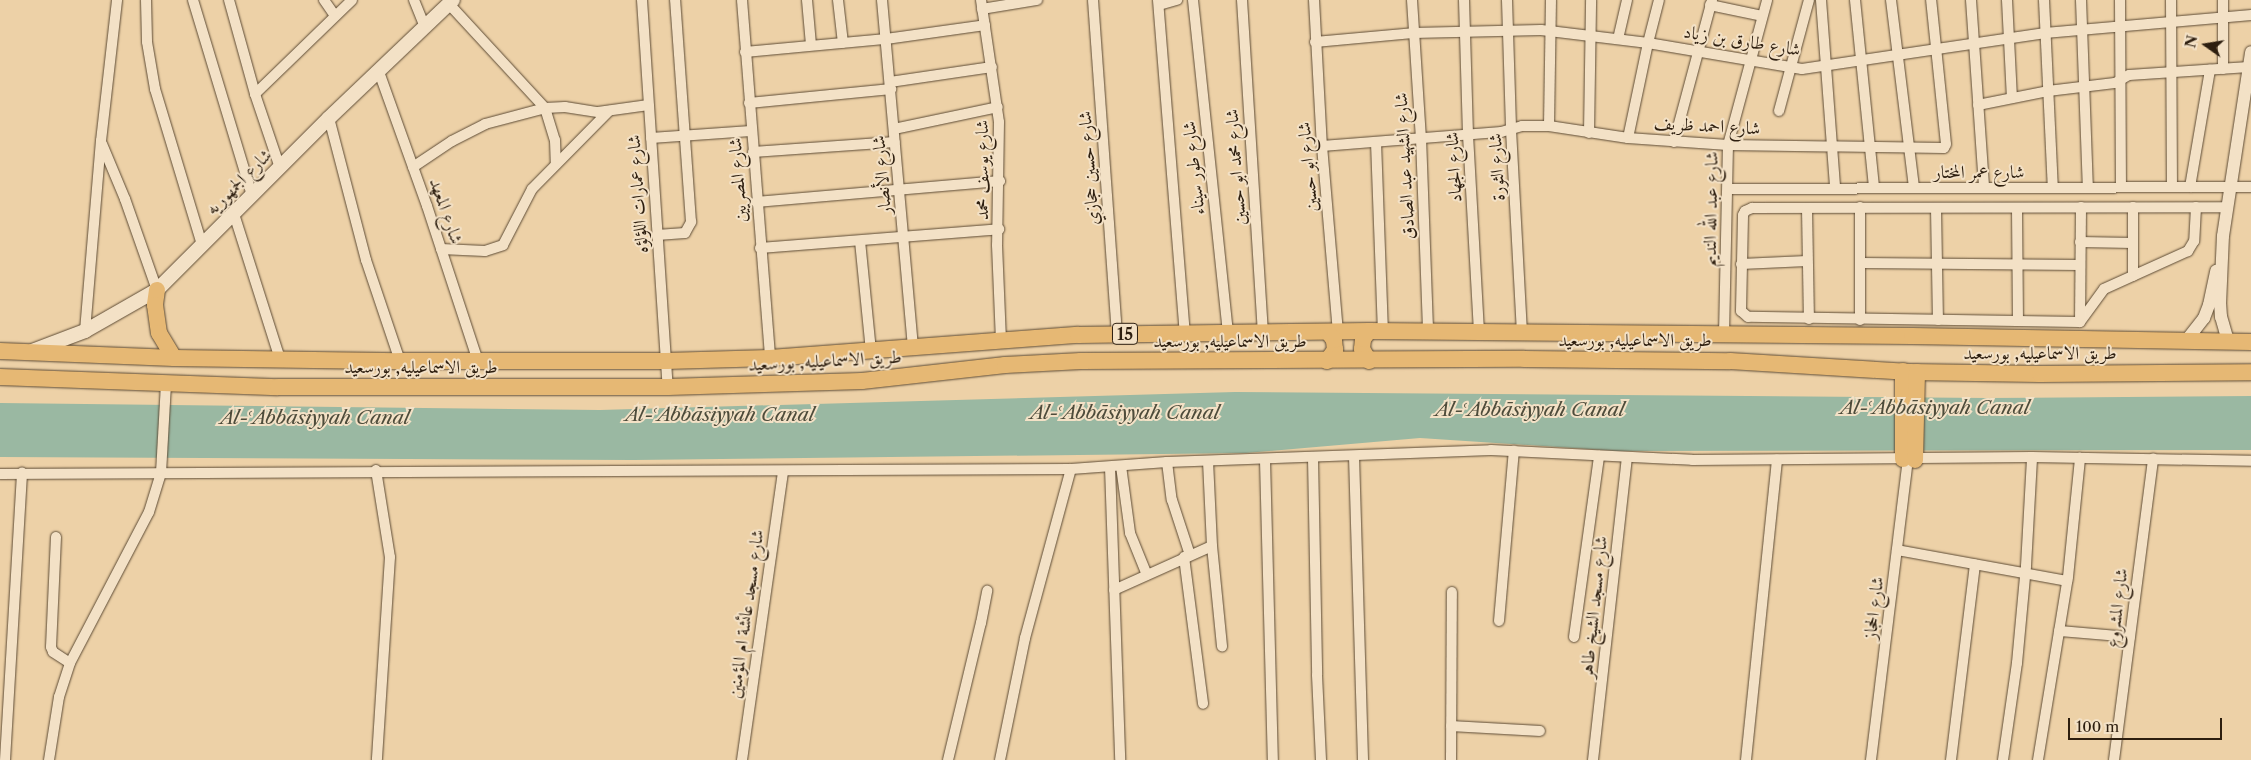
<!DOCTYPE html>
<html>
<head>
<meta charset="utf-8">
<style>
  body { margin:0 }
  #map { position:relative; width:2251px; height:760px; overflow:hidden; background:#edd1a7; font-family:"Libre Caslon Text",Amiri,serif }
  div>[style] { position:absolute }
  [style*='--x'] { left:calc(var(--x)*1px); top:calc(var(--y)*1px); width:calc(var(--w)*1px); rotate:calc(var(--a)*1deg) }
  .water>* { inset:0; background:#9ab8a2 }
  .roads { filter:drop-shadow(0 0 1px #5d4b35) drop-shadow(0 0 1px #5d4b35) }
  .minor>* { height:10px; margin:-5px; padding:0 5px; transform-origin:5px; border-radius:5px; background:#f3e1c6 }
  .tertiary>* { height:12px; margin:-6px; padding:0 6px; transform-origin:6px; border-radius:6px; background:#f3e1c6 }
  .secondary>* { height:14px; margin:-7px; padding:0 7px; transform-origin:7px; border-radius:7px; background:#f3e1c6 }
  .trunk>* { height:16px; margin:-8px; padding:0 8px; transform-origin:8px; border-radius:8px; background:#e6b874 }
  span { translate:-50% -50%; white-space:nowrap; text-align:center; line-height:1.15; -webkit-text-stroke:4px #f3e1c6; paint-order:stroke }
  .shield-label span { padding:1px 4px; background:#f3e1c6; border:1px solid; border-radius:4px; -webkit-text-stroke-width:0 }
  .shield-label { font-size:16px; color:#2d1e0f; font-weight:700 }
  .street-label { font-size:18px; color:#2d1e0f }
  .water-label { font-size:19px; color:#4e4c3b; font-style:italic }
  .north { position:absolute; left:2181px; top:20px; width:50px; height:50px; -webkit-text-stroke:4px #f3e1c6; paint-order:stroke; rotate:283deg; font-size:14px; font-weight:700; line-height:20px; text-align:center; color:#2d1e0f }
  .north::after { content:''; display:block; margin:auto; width:18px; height:22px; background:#2d1e0f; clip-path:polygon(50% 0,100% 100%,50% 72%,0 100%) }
  .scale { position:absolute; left:2068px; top:718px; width:154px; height:22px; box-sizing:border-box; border:2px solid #2d1e0f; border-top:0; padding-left:6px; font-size:15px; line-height:18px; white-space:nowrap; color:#2d1e0f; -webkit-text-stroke:4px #f3e1c6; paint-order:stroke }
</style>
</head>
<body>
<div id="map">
  <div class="water">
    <div style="clip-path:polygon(1235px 392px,1986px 398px,2251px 396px,2251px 450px,1617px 451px,1420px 438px,1246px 453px,634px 460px,0 457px,0 403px,600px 410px)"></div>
  </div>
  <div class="roads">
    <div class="minor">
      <div style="--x:146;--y:0;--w:42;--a:88.6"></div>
      <div style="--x:147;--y:42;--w:48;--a:80.3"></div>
      <div style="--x:155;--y:89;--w:163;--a:73.2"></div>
      <div style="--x:193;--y:0;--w:205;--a:73.2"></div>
      <div style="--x:229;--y:0;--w:98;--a:74.5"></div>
      <div style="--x:255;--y:94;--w:78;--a:71.3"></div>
      <div style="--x:324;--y:0;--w:19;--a:55"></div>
      <div style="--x:414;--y:0;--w:29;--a:68"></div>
      <div style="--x:642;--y:0;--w:388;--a:86.2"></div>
      <div style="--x:742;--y:0;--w:359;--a:85.5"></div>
      <div style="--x:807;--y:0;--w:45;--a:84.9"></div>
      <div style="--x:838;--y:0;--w:43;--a:83.4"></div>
      <div style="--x:882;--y:0;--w:349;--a:84.9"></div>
      <div style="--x:981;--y:0;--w:123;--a:81.6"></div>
      <div style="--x:999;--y:122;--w:123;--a:90.9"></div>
      <div style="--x:997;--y:245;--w:95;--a:87.6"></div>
      <div style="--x:1093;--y:0;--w:335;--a:85.9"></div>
      <div style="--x:1158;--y:0;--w:334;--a:85.4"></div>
      <div style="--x:1193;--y:0;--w:335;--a:84"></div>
      <div style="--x:1242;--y:0;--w:333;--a:86.4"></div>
      <div style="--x:1314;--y:0;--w:146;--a:86.9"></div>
      <div style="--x:1322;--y:146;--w:187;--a:85.1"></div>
      <div style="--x:1412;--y:0;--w:138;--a:86.3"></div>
      <div style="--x:1421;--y:138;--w:193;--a:87.9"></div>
      <div style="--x:1464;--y:0;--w:135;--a:88.3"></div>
      <div style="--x:1468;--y:135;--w:197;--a:86.8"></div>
      <div style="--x:1507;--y:0;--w:130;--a:88.2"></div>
      <div style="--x:1511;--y:130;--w:202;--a:86.9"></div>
      <div style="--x:1821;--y:0;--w:189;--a:85.7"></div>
      <div style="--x:1855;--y:0;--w:189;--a:84.2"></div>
      <div style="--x:1891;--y:0;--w:189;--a:83"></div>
      <div style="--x:1971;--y:0;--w:188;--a:86"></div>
      <div style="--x:2007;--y:0;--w:98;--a:87.1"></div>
      <div style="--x:2044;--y:0;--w:188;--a:87.3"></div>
      <div style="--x:2081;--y:0;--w:187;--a:87.9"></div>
      <div style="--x:2120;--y:0;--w:187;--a:89.7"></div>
      <div style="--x:2171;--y:0;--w:187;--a:89.7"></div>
      <div style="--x:2223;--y:0;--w:69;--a:90"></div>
      <div style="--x:449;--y:4;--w:142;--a:47.3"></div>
      <div style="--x:545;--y:108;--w:34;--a:73"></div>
      <div style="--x:555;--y:140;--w:24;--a:88"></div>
      <div style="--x:1159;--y:5;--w:19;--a:-16"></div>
      <div style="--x:1710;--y:5;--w:53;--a:11.9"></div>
      <div style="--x:982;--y:9;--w:56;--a:-9.3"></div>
      <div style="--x:1618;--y:39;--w:40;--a:-77"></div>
      <div style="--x:1315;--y:42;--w:98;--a:-5.2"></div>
      <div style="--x:1413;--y:33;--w:128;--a:-1.3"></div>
      <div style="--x:1541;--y:30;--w:108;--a:6.9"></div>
      <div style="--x:1648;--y:43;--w:156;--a:9.6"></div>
      <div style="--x:1802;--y:69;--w:246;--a:-8.4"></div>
      <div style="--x:2045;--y:33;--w:207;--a:-5"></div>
      <div style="--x:745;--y:52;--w:142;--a:-5.3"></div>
      <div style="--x:886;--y:39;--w:100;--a:-8"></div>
      <div style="--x:379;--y:72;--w:142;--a:70.3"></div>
      <div style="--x:427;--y:206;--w:163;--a:71.8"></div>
      <div style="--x:890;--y:82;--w:103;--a:-8.4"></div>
      <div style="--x:255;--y:94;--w:135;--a:-44.1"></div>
      <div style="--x:749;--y:103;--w:143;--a:-5.6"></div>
      <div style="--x:1978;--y:105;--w:71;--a:-11.3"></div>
      <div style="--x:2048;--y:91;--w:67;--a:-6.8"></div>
      <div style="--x:2115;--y:83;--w:16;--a:-30"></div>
      <div style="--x:2129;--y:75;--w:120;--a:-3.8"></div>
      <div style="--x:1779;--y:111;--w:115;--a:-74.9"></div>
      <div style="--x:329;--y:118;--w:147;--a:75.4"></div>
      <div style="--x:366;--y:260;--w:107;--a:71.4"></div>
      <div style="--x:1549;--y:126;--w:126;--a:-89.1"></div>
      <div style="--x:894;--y:129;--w:106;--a:-11.9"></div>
      <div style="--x:1589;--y:133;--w:133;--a:-89.1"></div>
      <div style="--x:651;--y:138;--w:100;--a:-4"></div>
      <div style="--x:1628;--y:138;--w:97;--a:-78.1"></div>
      <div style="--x:1648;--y:43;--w:44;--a:-75.7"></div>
      <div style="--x:1376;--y:142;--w:190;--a:87.9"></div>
      <div style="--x:1674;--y:142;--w:147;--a:-75"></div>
      <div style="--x:102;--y:144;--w:60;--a:67.3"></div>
      <div style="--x:125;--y:199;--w:96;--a:70.6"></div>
      <div style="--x:1322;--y:146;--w:180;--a:-4.5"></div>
      <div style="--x:1501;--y:132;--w:22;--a:-16"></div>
      <div style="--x:1522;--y:126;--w:27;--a:0"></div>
      <div style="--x:1549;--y:126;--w:80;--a:8.6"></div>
      <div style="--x:1628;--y:138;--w:100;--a:4"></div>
      <div style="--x:1728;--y:145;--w:216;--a:0.8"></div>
      <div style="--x:1944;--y:148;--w:4;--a:-63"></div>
      <div style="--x:1946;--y:144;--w:145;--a:-95.9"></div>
      <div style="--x:753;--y:152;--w:142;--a:-4"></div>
      <div style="--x:413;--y:167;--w:47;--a:-33.7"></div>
      <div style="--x:452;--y:141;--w:37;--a:-27"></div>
      <div style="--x:485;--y:124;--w:62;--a:-14.9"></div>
      <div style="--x:545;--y:108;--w:20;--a:-3"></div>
      <div style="--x:565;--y:107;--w:33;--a:9"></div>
      <div style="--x:598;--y:112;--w:51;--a:-7.8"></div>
      <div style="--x:2190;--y:187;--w:119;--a:-80.3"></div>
      <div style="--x:1728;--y:189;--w:523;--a:-0.22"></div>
      <div style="--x:756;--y:202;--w:245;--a:-4.9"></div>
      <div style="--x:1860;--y:207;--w:113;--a:90"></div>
      <div style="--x:2133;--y:207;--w:69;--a:90"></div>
      <div style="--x:2196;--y:207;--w:34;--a:93"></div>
      <div style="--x:2194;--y:241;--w:12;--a:121"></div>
      <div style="--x:2188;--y:251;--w:92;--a:155.7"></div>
      <div style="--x:2104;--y:289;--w:41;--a:126"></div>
      <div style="--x:2080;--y:322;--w:332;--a:-179.1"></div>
      <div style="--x:1748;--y:317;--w:9;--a:-139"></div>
      <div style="--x:1741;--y:311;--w:96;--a:-88.8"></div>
      <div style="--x:1743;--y:215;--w:4;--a:-63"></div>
      <div style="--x:1745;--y:211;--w:8;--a:-23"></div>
      <div style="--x:1752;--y:208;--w:474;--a:-0.1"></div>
      <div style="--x:1807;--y:208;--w:111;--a:89"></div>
      <div style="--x:1936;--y:208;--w:112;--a:89"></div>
      <div style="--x:2017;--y:208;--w:113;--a:89.5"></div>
      <div style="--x:234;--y:214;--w:152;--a:72.4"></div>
      <div style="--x:657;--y:235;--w:28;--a:-4"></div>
      <div style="--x:685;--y:233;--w:13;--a:-61"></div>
      <div style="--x:691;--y:222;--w:223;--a:-94.1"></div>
      <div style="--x:860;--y:241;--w:111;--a:84.3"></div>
      <div style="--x:2080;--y:242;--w:53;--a:1.1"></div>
      <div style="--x:760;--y:248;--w:240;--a:-4.5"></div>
      <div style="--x:441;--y:249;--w:44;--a:2.6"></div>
      <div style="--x:485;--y:251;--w:19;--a:-18"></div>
      <div style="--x:503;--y:245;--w:63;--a:-62.6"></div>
      <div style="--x:532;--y:189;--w:110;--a:-45.4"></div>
      <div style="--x:1861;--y:263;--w:219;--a:0.5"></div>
      <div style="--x:1741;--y:264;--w:66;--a:-2.6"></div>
      <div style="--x:2080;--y:322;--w:115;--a:-89.5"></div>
      <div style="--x:85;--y:331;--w:191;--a:-85.2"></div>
      <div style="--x:101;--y:141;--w:142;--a:-83.5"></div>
      <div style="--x:1724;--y:335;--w:190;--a:-88.8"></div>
      <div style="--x:1728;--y:145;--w:150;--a:-74.9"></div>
      <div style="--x:1354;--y:456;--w:304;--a:88.3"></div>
      <div style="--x:1313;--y:458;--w:217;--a:88.9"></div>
      <div style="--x:1317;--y:675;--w:85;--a:87.3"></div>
      <div style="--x:1265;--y:460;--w:300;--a:88.5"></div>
      <div style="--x:1208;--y:461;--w:85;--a:87.3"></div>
      <div style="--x:1212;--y:546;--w:101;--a:84.3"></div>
      <div style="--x:1167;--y:462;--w:38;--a:83"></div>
      <div style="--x:1172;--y:500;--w:58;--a:71.9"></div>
      <div style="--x:1121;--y:466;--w:68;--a:82.3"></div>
      <div style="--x:1130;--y:533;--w:45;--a:68"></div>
      <div style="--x:1110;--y:467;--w:293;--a:88"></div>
      <div style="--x:376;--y:470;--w:88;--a:80.9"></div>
      <div style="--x:390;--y:557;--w:203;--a:93.7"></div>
      <div style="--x:0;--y:474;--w:1071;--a:-0.27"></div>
      <div style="--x:1071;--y:469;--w:96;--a:-4.2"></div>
      <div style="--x:1167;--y:462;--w:324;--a:-2.1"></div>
      <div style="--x:1491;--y:450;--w:201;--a:2.8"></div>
      <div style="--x:1692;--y:460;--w:340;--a:-0.5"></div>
      <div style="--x:2032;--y:457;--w:219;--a:1"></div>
      <div style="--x:56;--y:537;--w:110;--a:92.6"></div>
      <div style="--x:51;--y:647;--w:5;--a:68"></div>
      <div style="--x:53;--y:652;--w:20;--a:33"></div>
      <div style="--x:1897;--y:550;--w:173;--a:10.3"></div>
      <div style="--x:1184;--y:557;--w:148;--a:82.6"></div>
      <div style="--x:1114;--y:590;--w:107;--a:-24.2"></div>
      <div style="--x:1499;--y:621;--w:171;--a:-85"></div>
      <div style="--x:2059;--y:631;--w:71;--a:4.8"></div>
      <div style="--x:1574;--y:637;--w:183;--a:-82.1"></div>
      <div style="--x:1451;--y:726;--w:89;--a:3.2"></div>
      <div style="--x:5;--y:760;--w:288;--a:-86.6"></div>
      <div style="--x:49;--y:760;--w:64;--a:-81"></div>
      <div style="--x:59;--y:697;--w:36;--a:-72"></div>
      <div style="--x:70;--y:663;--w:170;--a:-62.4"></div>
      <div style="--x:149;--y:512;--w:41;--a:-72.9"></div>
      <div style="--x:161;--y:473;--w:89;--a:-86.8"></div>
      <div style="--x:742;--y:760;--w:291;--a:-81.9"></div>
      <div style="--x:948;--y:760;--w:141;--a:-76.5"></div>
      <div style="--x:981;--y:623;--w:33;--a:-79"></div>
      <div style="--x:1000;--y:760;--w:125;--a:-78.4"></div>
      <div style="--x:1025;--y:638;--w:175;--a:-74.8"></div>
      <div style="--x:1451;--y:760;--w:168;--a:-89.7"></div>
      <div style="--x:1593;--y:760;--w:305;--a:-83.6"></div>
      <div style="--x:1746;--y:760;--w:302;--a:-84.1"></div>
      <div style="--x:1871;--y:760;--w:302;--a:-83"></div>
      <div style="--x:1951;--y:760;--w:197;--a:-83"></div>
      <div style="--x:2003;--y:760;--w:98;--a:-81.8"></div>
      <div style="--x:2017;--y:663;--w:97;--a:-84.7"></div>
      <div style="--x:2026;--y:566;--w:109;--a:-86.8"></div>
      <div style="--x:2038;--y:760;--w:185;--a:-80.7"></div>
      <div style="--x:2068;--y:577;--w:120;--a:-84.2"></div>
      <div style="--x:2114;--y:760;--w:304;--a:-82.6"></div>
    </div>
    <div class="tertiary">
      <div style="--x:2186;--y:341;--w:29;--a:-52"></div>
      <div style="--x:2204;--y:318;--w:14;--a:-69"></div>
      <div style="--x:2209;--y:305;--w:35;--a:-78"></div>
      <div style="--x:2228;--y:341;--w:25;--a:-106"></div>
      <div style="--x:2221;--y:317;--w:13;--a:-94"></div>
      <div style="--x:2220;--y:304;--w:68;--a:-87.5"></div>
      <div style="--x:2223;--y:236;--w:186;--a:-81.3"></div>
    </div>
    <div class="secondary">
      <div style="--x:32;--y:351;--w:57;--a:-20.7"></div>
      <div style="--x:85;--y:331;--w:83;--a:-29.7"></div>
      <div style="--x:157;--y:290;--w:243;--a:-45"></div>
      <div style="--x:329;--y:118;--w:171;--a:-43.6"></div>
    </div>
    <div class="trunk">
      <div style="--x:157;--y:290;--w:15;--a:98"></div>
      <div style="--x:155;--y:305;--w:28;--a:82"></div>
      <div style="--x:159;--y:333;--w:29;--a:59"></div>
      <div style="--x:0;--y:351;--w:174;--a:2.3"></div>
      <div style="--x:174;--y:358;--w:226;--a:0.8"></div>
      <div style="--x:400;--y:361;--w:266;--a:0"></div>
      <div style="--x:666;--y:361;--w:104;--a:-1.7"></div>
      <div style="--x:770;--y:358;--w:309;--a:-4.3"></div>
      <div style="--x:1078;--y:335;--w:291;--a:-0.8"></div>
      <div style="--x:1369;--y:331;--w:543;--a:0.53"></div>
      <div style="--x:1912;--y:336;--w:339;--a:1"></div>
      <div style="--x:1327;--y:361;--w:14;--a:-54"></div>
      <div style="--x:1335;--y:350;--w:10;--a:-96"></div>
      <div style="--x:1334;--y:340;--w:10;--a:-127"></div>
      <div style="--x:1369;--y:361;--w:14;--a:-120"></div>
      <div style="--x:1362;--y:349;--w:10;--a:-84"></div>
      <div style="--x:1363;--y:339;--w:10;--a:-53"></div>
      <div style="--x:0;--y:377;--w:278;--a:2.1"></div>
      <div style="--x:278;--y:387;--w:390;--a:0"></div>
      <div style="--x:668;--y:387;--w:194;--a:-1.8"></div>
      <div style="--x:862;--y:381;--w:144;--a:-6.4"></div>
      <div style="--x:1005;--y:365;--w:76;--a:-3"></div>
      <div style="--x:1081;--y:361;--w:443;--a:-0.3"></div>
      <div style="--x:1524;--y:359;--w:206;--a:0.6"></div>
      <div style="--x:1730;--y:361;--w:180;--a:3.5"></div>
      <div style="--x:1910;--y:372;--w:130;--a:0.9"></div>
      <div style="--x:2040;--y:374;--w:211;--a:-0.5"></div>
      <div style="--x:1903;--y:459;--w:88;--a:-90"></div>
      <div style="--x:1915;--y:460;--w:88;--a:-88.7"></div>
    </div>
  </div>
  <div class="shield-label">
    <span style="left:1125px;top:334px">15</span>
  </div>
  <div class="street-label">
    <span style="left:1742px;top:41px;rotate:9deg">شارع طارق بن زياد</span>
    <span style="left:1707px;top:126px;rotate:3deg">شارع احمد ظريف</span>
    <span style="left:1405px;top:166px;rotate:-93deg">شارع الشهيد عبد الصادق</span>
    <span style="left:1236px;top:167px;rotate:-94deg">شارع محمد ابو حسين</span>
    <span style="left:1308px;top:167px;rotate:-95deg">شارع ابو حسين</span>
    <span style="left:1454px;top:167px;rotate:-93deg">شارع الجهاد</span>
    <span style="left:1497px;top:167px;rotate:-93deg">شارع الثورة</span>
    <span style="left:1089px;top:168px;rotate:-94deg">شارع حسين حجازي</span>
    <span style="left:1194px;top:168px;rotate:-96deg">شارع طور سيناء</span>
    <span style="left:982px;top:170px;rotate:-90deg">شارع يوسف محمد</span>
    <span style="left:1979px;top:172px">شارع عمر المختار</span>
    <span style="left:882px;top:175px;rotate:-95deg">شارع الأنصار</span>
    <span style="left:738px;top:180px;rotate:-94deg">شارع المصريين</span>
    <span style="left:239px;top:182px;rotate:-45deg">شارع الجمهوريه</span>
    <span style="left:638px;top:194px;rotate:-94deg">شارع عمارات اللؤلؤه</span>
    <span style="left:1711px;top:209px;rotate:-89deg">شارع عبد الله النديم</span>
    <span style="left:446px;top:211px;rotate:71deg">شارع المعهد</span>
    <span style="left:1635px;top:340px">طريق الاسماعيليه, بورسعيد</span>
    <span style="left:1230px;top:341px">طريق الاسماعيليه, بورسعيد</span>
    <span style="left:2040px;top:353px">طريق الاسماعيليه, بورسعيد</span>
    <span style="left:825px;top:361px;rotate:-3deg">طريق الاسماعيليه, بورسعيد</span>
    <span style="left:421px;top:367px">طريق الاسماعيليه, بورسعيد</span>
    <span style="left:1594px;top:607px;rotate:-84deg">شارع مسجد الشيخ طاهر</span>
    <span style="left:1874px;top:608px;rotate:-83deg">شارع الحجاز</span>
    <span style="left:2117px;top:608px;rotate:-83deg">شارع المشروع</span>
    <span style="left:746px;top:614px;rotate:-82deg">شارع مسجد عائشة ام المؤمنين</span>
  </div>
  <div class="water-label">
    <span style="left:1935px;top:408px">Al-ʿAbbāsiyyah Canal</span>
    <span style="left:1530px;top:410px">Al-ʿAbbāsiyyah Canal</span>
    <span style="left:1125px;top:413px">Al-ʿAbbāsiyyah Canal</span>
    <span style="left:720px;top:415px">Al-ʿAbbāsiyyah Canal</span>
    <span style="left:315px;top:418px">Al-ʿAbbāsiyyah Canal</span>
  </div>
  <div class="north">N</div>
  <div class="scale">100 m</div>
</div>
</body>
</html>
